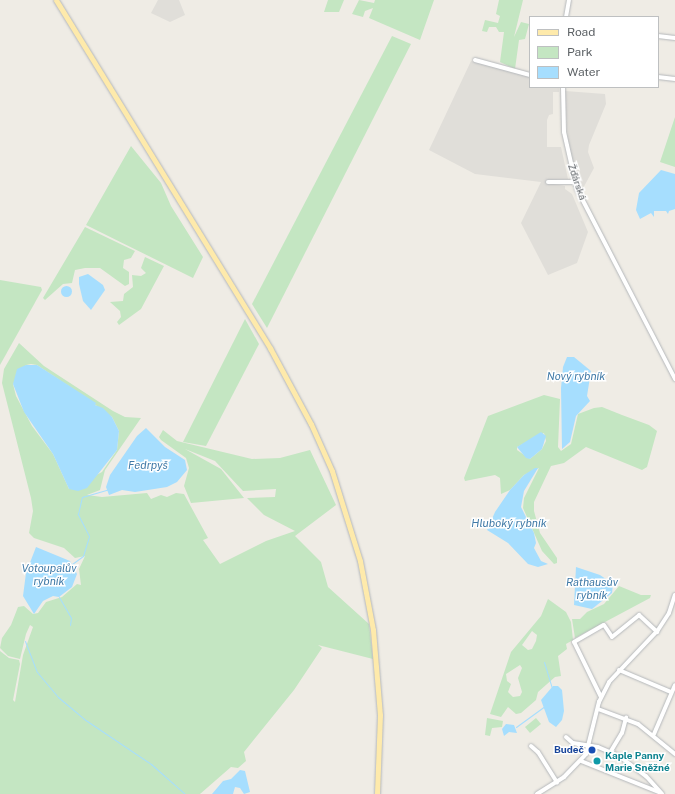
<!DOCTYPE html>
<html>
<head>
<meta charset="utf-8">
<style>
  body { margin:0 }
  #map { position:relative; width:675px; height:794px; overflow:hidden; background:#efece5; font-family:"Public Sans",sans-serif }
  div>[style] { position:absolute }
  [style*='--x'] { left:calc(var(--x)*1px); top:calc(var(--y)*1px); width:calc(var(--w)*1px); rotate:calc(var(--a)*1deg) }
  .industrial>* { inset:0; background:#e0ded9 }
  .green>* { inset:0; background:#c4e6c2 }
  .water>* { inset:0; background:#a6defe }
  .round { border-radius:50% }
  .stream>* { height:1px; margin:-0.5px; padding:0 0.5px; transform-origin:0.5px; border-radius:0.5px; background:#a6defe }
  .roads { filter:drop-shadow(0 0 1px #b5b8bb) drop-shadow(0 0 1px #b5b8bb) }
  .minor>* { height:4px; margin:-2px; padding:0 2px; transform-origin:2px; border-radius:2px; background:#fff }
  .major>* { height:5px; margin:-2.5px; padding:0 2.5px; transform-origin:2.5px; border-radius:2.5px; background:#feeaab }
  .dots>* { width:11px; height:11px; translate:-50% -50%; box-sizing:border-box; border:2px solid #fff; border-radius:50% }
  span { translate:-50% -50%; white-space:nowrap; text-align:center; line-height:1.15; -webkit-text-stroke:3px #fff; paint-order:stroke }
  .street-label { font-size:10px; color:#5c6165 }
  .transit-label { font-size:10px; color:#164399; font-weight:700 }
  .right { translate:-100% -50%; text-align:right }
  .culture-label { font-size:10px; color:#0d838f; font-weight:700 }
  .left { translate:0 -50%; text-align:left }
  .water-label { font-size:11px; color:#407aa7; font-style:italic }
  .legend { position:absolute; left:529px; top:16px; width:130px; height:72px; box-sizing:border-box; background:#fff; border:1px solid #bec0c1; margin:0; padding:5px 7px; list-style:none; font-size:12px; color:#5c6165 }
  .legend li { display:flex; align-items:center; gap:8px; height:20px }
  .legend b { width:20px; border:1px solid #bec0c1 }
</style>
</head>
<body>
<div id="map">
  <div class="industrial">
    <div style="clip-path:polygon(158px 0,179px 0,185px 15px,170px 22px,151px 13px)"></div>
    <div style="clip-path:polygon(471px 61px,530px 76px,530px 87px,559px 87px,559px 92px,553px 92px,553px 114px,549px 115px,547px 120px,547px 147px,561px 147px,568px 179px,548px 180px,548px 183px,565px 186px,565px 189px,572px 194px,588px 232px,577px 263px,548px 275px,521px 223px,541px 182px,475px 174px,429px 150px)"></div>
    <div style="clip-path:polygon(565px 91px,605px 94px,606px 104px,589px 145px,588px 152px,594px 168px,581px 192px,568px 147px)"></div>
  </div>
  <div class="green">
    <div style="clip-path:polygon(328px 0,344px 0,339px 12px,324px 12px)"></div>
    <div style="clip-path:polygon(359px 0,374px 3px,375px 0,434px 0,420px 40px,369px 18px,373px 8px,365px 11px,363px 17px,352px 14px)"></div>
    <div style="clip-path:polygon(499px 0,523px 0,514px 37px,521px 22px,529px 24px,525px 39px,519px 40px,515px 69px,500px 62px,504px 32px,499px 32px,496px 27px,489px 27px,487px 32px,482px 31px,485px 20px,498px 23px,500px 16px,496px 14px)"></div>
    <div style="clip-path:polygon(392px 36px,411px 44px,267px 328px,252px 304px)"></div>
    <div style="clip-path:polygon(675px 117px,675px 167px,660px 162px)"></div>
    <div style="clip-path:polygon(131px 146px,161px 183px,171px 206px,203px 257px,193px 278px,86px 225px)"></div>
    <div style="clip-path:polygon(85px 227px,135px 251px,131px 258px,124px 260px,123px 268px,129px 272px,129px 284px,125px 286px,100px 268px,85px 268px,75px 270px,72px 283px,63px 284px,45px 300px,43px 298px)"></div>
    <div style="clip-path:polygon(145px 257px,164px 266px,141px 309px,119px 325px,117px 322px,121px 317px,120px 311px,110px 302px,123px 301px,124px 294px,133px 287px,132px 275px,141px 276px,146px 273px,141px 268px)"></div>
    <div style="clip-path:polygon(0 280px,41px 287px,42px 290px,0 365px)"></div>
    <div style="clip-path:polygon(245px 319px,259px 344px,206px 446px,183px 442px)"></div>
    <div style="clip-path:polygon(evenodd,19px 343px,44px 366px,113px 411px,125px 417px,141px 418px,105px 470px,100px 490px,87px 495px,102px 497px,147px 493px,151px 499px,161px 495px,167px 497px,176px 493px,184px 494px,208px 538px,203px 540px,220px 564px,266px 541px,295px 531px,264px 515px,247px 498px,275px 497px,276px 489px,243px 491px,215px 461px,185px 449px,221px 469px,244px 498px,191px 503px,184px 486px,189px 468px,186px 458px,161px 440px,159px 437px,163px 430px,177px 441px,252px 459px,280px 458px,310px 450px,336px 505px,295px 536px,321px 562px,328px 587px,369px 624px,373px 659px,318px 645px,322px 648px,294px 690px,244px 752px,246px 761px,238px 768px,231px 767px,200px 794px,0 794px,0 651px,9px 658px,19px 660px,20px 664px,13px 700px,15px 702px,23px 655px,33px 627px,30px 625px,26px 634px,20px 659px,8px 656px,0 648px,2px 638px,11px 625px,18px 607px,24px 606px,33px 614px,38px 613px,46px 602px,62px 597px,77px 584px,81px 585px,79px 569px,85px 556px,75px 558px,64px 548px,34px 538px,29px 533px,33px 511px,31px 498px,2px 383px,4px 369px,19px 343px,31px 364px,37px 365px,79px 393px,112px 417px,119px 431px,117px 450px,102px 472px,69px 489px,53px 454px,32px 426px,16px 396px,13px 384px,26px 365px,31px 364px)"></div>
    <div style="clip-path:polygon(evenodd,544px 395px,560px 399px,558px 447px,561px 451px,571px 444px,578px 414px,594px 408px,602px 407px,622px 415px,649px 425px,657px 431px,647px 467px,642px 470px,586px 447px,564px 463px,551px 466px,534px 502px,534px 511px,540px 533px,557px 558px,557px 563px,554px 564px,542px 551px,523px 508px,524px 498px,539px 468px,524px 475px,510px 490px,501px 494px,500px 478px,495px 475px,465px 481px,464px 478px,488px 416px,544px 395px,544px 433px,546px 441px,542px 449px,530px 459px,517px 450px,517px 447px,544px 433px)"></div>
    <div style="clip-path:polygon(619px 586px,641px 595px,651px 595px,650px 598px,575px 638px,572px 619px,580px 619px,587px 612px,604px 604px)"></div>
    <div style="clip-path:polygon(evenodd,548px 599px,566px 612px,571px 622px,573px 640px,566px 644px,567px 649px,558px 656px,561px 676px,555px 677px,538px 692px,536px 700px,521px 713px,516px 714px,508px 707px,501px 717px,490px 714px,511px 652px,541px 616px,548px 599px,532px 631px,537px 635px,536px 641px,532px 649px,528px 650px,522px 645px,532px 631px,548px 599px,520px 665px,522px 668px,518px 678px,522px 692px,520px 696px,513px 697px,508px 692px,511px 684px,507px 681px,506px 674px,520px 665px)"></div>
    <div style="clip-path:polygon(487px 718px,503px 721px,502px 727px,492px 728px,490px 736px,485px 735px)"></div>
    <div style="clip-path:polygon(536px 718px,541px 724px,530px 733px,525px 727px)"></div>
  </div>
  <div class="water">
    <div style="clip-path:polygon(661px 170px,675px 174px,675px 209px,669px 211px,668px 214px,666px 211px,654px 211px,654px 217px,651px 213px,640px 219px,636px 210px,639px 193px)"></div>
    <div style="clip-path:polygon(88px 274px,103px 285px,105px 290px,91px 310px,83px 301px,79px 284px,79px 277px)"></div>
    <div class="round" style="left:60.5px;top:285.5px;width:11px;height:11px"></div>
    <div style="clip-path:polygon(567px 357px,574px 357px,591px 371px,587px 396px,590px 401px,576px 416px,570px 442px,562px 449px,561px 388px,563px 367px)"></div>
    <div style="clip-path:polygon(26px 365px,37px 365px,96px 403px,95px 405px,103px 408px,112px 417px,119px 431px,117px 450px,87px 488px,78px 491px,69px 489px,53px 454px,24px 412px,13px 384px,17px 369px)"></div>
    <div style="clip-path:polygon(146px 428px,165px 447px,185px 460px,187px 470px,177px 482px,167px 487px,135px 492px,122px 490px,109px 495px,106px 487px,110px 475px,137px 436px)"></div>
    <div style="clip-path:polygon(541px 432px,546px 436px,542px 449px,530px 459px,526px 458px,517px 447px)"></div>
    <div style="clip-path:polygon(535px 468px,538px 468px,524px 491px,521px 507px,534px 533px,536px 543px,534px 548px,541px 561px,548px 564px,538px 567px,528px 564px,508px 543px,487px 530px,495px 512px,510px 490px,524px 475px)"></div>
    <div style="clip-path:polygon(36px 547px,70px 561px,77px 574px,72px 587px,59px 597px,53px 596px,43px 601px,34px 614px,23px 596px,26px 573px)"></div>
    <div style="clip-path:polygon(576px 567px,600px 575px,613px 584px,612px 593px,592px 609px,574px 605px)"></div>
    <div style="clip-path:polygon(553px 686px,558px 686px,562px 690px,564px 711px,562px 720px,556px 727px,549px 722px,541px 700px)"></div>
    <div style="clip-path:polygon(506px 724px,514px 725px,517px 733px,509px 732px,504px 736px,502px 729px)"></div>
    <div style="clip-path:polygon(240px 770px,245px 771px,250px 792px,244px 794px,240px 788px,235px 787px,233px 794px,212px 794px,223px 781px,231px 779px)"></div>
  </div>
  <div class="stream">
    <div style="--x:72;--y:564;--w:14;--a:-36"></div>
    <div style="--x:83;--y:556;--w:21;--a:-73"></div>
    <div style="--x:89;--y:536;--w:25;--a:-117"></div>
    <div style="--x:78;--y:514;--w:17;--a:-77"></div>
    <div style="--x:82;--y:497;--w:26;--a:-16"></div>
    <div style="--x:59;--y:597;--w:24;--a:60"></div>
    <div style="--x:71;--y:618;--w:7;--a:98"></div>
    <div style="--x:25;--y:641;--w:33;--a:69"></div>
    <div style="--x:37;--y:672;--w:33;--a:50"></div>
    <div style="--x:58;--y:697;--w:34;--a:40"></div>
    <div style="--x:84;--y:719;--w:81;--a:33.9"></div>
    <div style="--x:151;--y:764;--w:45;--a:41.4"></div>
    <div style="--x:544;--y:662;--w:27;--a:73"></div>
    <div style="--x:516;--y:727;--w:34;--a:-36"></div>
  </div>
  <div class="roads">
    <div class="minor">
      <div style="--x:566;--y:17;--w:17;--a:-80"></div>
      <div style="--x:658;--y:36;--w:17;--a:7"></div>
      <div style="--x:475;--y:60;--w:57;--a:15.3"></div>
      <div style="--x:658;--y:77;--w:17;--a:7"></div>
      <div style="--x:563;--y:87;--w:45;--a:88.7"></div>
      <div style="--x:564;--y:132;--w:58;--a:77.2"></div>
      <div style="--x:577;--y:189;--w:214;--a:62.7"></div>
      <div style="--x:548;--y:182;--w:27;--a:0"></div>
      <div style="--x:619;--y:670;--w:56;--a:22.9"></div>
      <div style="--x:601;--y:697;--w:61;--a:-116.1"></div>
      <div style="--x:574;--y:642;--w:34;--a:-30"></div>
      <div style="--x:604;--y:625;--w:14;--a:56"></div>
      <div style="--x:612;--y:637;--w:35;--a:-39"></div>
      <div style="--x:639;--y:615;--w:25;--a:43"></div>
      <div style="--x:598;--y:709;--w:43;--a:20.6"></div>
      <div style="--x:638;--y:724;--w:48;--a:39"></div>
      <div style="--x:654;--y:734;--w:53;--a:-66.8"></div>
      <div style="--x:566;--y:737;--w:9;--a:41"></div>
      <div style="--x:573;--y:743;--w:25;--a:9"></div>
      <div style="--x:598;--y:747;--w:23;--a:23"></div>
      <div style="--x:619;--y:756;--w:34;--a:37"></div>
      <div style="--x:646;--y:776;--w:24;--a:48"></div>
      <div style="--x:531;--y:746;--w:9;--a:41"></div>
      <div style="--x:538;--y:752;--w:36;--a:58"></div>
      <div style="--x:611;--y:751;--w:21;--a:-59"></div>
      <div style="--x:622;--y:733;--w:16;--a:-75"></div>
      <div style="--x:581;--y:761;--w:84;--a:21.7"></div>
      <div style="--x:537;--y:794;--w:32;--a:-32"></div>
      <div style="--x:564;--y:777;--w:32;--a:-46"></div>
      <div style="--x:586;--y:754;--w:54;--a:-76"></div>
      <div style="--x:599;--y:702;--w:22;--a:-63"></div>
      <div style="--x:609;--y:682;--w:71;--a:-46.7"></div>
      <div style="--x:658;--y:630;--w:20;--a:-57"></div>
      <div style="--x:669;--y:613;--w:19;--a:-72"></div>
    </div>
    <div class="major">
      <div style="--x:56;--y:0;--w:409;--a:58.4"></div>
      <div style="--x:270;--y:348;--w:86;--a:61.7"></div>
      <div style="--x:311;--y:424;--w:51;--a:65.9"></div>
      <div style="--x:332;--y:471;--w:94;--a:72.7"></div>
      <div style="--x:360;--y:561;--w:70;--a:79.3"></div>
      <div style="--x:373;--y:630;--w:85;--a:85.3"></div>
      <div style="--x:380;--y:715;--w:79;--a:92.2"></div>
    </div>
  </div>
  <div class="dots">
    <div style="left:592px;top:750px;background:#1a4fb4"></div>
    <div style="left:597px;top:761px;background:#0f9aa8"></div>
  </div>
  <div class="street-label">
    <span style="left:577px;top:182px;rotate:71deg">Žďárská</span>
  </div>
  <div class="transit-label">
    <span class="right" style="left:584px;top:750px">Budeč</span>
  </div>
  <div class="culture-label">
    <span class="left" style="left:605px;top:761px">Kaple Panny<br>Marie Sněžné</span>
  </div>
  <div class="water-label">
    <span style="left:576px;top:376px">Nový rybník</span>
    <span style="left:148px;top:465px">Fedrpyš</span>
    <span style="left:509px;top:523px">Hluboký rybník</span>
    <span style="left:49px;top:575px">Votoupalův<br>rybník</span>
    <span style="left:592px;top:589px">Rathausův<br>rybník</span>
  </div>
  <ul class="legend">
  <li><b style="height:5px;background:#feeaab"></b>Road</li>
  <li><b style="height:11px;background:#c4e6c2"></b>Park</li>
  <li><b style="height:11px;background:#a6defe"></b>Water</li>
  </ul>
</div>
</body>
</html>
